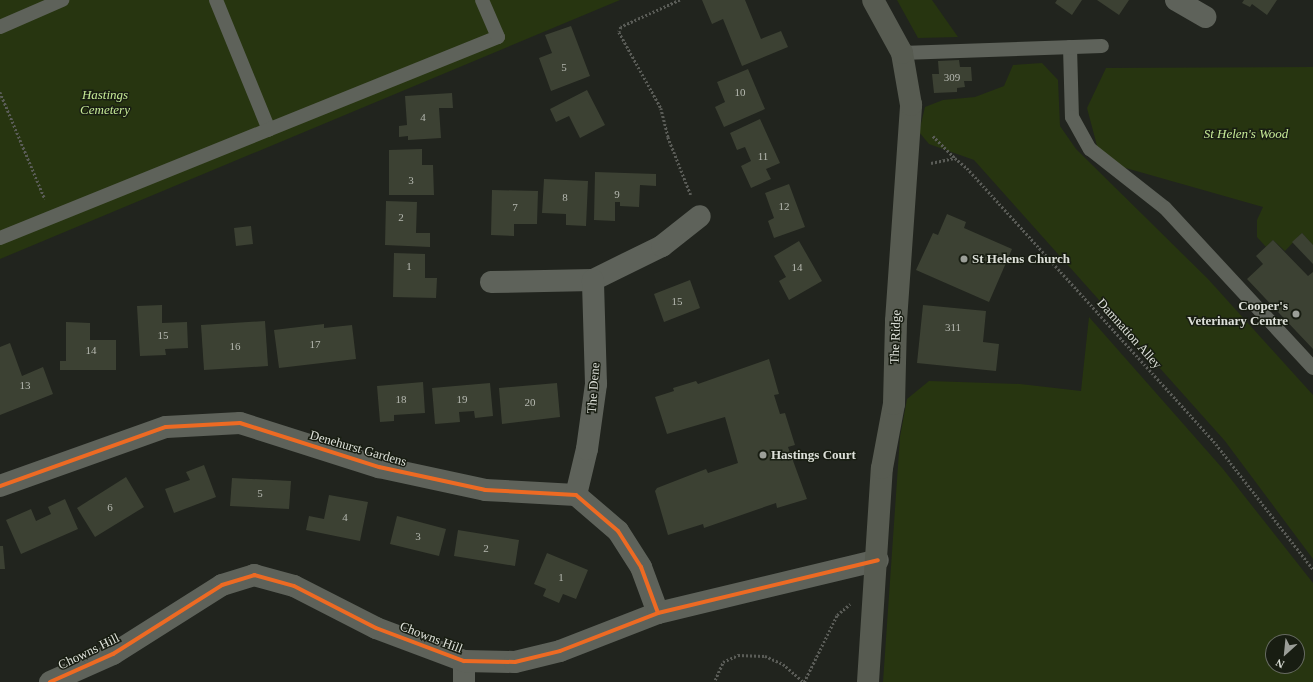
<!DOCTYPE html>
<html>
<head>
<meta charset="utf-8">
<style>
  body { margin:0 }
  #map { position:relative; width:1313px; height:682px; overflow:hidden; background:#21241e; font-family:"Times New Roman",serif }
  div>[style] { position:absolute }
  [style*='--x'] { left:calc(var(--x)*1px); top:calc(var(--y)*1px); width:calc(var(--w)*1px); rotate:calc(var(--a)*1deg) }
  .green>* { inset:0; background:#273510 }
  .building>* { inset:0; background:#3c4133 }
  .path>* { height:2.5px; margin-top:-1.25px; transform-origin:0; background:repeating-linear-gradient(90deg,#5a5c57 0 2px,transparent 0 4px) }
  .service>* { height:14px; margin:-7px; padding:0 7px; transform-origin:7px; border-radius:7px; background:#5e625a }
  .minor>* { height:22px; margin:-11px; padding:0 11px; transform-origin:11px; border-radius:11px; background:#5e625a }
  .tertiary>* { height:22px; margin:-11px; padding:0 11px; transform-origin:11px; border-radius:11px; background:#5e625a }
  .secondary>* { height:22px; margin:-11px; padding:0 11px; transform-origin:11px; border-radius:11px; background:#575b51 }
  .cycleway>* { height:4px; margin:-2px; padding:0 2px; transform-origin:2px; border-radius:2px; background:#ed6a23 }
  .dots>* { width:11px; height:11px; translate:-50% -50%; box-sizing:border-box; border:2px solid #181d12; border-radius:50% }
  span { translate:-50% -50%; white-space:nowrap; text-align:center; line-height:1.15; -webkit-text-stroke:3px #181d12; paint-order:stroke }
  .number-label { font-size:11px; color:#b5b8b0 }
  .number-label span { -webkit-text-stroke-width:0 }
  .park-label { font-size:13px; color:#c6ea97; font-style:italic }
  .poi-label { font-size:13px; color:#dde0d9; font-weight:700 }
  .left { translate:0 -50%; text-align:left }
  .right { translate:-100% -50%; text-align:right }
  .street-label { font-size:13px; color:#dde0d9 }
  .north { position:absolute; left:1265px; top:634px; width:40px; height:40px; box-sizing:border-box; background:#181d12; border:1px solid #676b62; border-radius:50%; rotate:207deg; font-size:11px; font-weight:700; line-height:16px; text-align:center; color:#dde0d9 }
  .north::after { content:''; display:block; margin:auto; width:14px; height:18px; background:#9b9e98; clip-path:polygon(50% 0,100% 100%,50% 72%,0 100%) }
</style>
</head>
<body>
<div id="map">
  <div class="green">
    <div style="clip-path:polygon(0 0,620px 0,0 259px)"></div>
    <div style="clip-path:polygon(897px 0,932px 0,958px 37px,918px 38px)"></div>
    <div style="clip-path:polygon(1042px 63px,1058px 80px,1060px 126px,1076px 149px,1208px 279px,1313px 395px,1313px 559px,1225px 441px,974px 160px,929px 144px,919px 132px,925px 107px,943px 100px,975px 97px,1004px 86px,1013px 65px)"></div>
    <div style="clip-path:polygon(1313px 67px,1313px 245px,1302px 233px,1285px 251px,1273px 240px,1266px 247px,1257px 237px,1257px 220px,1263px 207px,1101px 161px,1087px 108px,1106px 68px)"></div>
    <div style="clip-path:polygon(evenodd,1089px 317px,1223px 469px,1313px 583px,1313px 682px,883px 682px,900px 437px,907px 399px,929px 381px,1020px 384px,1081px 391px,1089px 317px,1273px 642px,1297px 642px,1297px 666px,1273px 666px,1273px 642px)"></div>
  </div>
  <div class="building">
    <div style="clip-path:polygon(702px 0,745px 0,761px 39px,781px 31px,788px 47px,742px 66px,723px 19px,712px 24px)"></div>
    <div style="clip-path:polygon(1057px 0,1082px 0,1072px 15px,1055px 3px)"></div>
    <div style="clip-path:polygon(1097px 0,1129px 0,1119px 15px)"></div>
    <div style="clip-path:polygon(1244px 0,1277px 0,1267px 15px,1252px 4px,1250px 7px,1242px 3px)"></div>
    <div style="clip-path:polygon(571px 26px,590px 76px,551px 91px,539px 58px,552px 53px,545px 35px)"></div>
    <div style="clip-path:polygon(959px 60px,960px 67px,971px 67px,972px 81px,964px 81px,965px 87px,957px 88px,957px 92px,934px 93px,932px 74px,939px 74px,938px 61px)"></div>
    <div style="clip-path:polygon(748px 69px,765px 109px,724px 127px,715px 107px,725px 102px,717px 82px)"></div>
    <div style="clip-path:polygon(587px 90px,605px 125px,580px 138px,569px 116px,556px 122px,550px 109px)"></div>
    <div style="clip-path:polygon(452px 93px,453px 108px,439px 108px,441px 138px,408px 140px,408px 136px,399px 137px,399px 126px,407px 125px,405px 96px)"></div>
    <div style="clip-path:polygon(760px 119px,780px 163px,766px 169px,771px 179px,751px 188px,741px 166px,751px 161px,745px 147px,737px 150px,730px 133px)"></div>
    <div style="clip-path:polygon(422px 149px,422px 165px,433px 165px,434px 195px,389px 195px,389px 150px)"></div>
    <div style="clip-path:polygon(595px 172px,656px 174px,656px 186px,640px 185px,639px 207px,620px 206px,620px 202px,615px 202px,615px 221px,594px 220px)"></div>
    <div style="clip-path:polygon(544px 179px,588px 181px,586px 226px,566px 225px,566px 214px,542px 213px)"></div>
    <div style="clip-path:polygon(789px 184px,805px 227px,774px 238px,768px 221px,774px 218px,765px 193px)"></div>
    <div style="clip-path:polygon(492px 190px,538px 191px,537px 224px,514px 224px,514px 236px,491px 235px)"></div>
    <div style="clip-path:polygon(386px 201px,417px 202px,416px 233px,430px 233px,430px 247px,385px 245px)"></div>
    <div style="clip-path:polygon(947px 214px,966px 222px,964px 228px,1012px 249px,989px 302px,916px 270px,933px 233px,938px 235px)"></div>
    <div style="clip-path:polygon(251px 226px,253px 244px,236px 246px,234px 228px)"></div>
    <div style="clip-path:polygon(1302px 233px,1313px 245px,1313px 264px,1292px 242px)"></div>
    <div style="clip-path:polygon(1273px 240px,1308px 276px,1313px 272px,1313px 349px,1247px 279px,1263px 264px,1256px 256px)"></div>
    <div style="clip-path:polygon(799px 241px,822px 281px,789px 300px,779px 281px,786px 277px,774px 256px)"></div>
    <div style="clip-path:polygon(394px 253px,425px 254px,425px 278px,437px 278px,436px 298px,393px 297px)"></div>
    <div style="clip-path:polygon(690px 280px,700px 308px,664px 322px,654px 294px)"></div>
    <div style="clip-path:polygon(162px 305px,162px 323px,187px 322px,188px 348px,165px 349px,166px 355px,140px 356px,137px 306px)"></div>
    <div style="clip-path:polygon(923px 305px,986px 311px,983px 342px,999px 344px,996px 371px,917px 363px)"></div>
    <div style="clip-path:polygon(265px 321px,268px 366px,204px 370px,201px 325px)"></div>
    <div style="clip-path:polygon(66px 322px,90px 323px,90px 340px,116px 340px,116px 370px,60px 370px,60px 361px,66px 361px)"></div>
    <div style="clip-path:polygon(324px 324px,324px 328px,352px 325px,356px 359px,279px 368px,274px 330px)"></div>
    <div style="clip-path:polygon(10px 343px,22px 376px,43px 367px,53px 394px,0 415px,0 347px)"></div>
    <div style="clip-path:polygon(769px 359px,779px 394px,774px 395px,780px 414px,785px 413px,795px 445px,788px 447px,807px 499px,777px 508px,776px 503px,704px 528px,703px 524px,668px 535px,655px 491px,657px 488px,706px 469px,708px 473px,738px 463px,725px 417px,667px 434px,655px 397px,674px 391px,673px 388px,696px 381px,698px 384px)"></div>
    <div style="clip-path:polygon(423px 382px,425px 413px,394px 415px,394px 421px,380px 422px,377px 386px)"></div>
    <div style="clip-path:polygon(490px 383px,493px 416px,475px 418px,474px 411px,459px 412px,460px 422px,435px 424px,432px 388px)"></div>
    <div style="clip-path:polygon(557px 383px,560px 417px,502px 424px,499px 388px)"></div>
    <div style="clip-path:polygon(204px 465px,216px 497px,174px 513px,165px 489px,190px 480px,186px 472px)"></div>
    <div style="clip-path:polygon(126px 477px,144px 507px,95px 537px,77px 508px)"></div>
    <div style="clip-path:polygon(232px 478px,291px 481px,289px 509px,230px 506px)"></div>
    <div style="clip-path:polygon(329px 495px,368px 502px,360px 541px,306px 530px,309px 516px,324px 519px)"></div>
    <div style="clip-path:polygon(65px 499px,78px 529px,21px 554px,6px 520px,31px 509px,36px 521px,51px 514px,48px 507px)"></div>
    <div style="clip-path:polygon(397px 516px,446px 529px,439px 556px,390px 544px)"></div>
    <div style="clip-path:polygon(458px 530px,519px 540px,515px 566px,454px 556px)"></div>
    <div style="clip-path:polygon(0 546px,3px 546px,5px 569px,0 569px)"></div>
    <div style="clip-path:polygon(547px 553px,588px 570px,576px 599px,563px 594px,559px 603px,543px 596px,546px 589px,534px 584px)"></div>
  </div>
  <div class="path">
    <div style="--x:680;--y:0;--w:65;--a:155.4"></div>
    <div style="--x:621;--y:27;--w:5;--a:112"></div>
    <div style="--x:619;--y:32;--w:87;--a:61.1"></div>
    <div style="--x:661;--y:108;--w:30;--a:76"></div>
    <div style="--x:668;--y:137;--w:62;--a:68.4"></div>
    <div style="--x:0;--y:92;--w:116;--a:67.2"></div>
    <div style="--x:933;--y:136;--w:31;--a:45"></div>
    <div style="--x:931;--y:163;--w:25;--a:-12"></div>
    <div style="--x:955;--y:158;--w:16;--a:40"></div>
    <div style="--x:967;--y:168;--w:372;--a:47.9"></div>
    <div style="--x:1216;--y:444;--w:158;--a:52.2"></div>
    <div style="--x:715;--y:680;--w:20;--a:-66"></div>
    <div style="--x:723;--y:662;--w:17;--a:-25"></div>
    <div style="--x:738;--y:655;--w:27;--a:2"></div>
    <div style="--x:765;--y:656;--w:20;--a:24"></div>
    <div style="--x:783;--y:664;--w:28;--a:41"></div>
    <div style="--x:804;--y:682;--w:75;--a:-63.8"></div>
    <div style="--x:837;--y:615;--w:17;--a:-40"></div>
  </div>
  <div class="service">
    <div style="--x:216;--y:0;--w:140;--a:67.8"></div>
    <div style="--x:0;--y:27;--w:68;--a:-23.5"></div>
    <div style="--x:1070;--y:47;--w:70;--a:88.4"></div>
    <div style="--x:1072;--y:117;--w:37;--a:61"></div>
    <div style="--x:1090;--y:149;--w:95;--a:38.2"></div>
    <div style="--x:1165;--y:208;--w:218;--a:47.2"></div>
    <div style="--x:902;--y:53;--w:200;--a:-2"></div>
    <div style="--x:0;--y:238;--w:537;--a:-21.98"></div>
    <div style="--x:498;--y:37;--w:40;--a:-113.4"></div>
  </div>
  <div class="minor">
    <div style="--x:1176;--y:0;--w:34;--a:30"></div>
    <div style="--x:491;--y:282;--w:102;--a:-1.1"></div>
    <div style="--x:593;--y:280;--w:77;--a:-26.2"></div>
    <div style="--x:662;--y:246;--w:48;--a:-38.3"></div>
    <div style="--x:0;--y:486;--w:176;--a:-19.6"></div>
    <div style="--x:166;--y:427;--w:74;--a:-3.1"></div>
    <div style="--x:240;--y:423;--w:146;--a:17.6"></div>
    <div style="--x:379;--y:467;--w:108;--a:12.2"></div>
    <div style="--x:485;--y:490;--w:91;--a:3.1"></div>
    <div style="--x:576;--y:495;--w:55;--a:40.6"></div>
    <div style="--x:618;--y:531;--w:43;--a:57.4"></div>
    <div style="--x:641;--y:567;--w:49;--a:69.7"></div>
    <div style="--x:576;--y:495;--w:47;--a:-76.6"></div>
    <div style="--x:587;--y:449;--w:66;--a:-82.1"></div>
    <div style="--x:596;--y:384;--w:104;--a:-91.7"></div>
    <div style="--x:464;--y:661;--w:21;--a:90"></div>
  </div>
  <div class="tertiary">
    <div style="--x:50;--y:682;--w:69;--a:-24"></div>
    <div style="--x:113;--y:654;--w:129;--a:-32.3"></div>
    <div style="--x:222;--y:585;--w:34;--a:-17"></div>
    <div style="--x:254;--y:575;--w:41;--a:15.4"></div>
    <div style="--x:294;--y:586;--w:92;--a:27.1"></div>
    <div style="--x:376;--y:628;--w:94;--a:20.6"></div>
    <div style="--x:464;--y:661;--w:51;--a:1.1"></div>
    <div style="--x:515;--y:662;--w:46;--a:-13.7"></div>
    <div style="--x:560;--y:651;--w:105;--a:-21.2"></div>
    <div style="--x:658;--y:613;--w:226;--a:-13.5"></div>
  </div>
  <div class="secondary">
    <div style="--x:868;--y:682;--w:214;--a:-86.3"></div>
    <div style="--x:882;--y:468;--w:65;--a:-79.4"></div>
    <div style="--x:894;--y:404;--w:83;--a:-88.6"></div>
    <div style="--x:896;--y:321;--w:217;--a:-86"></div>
    <div style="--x:911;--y:105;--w:53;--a:-99.8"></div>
    <div style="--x:902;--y:53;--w:60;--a:-118.7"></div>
  </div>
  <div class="cycleway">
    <div style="--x:0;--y:486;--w:176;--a:-19.6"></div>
    <div style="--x:166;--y:427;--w:74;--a:-3.1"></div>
    <div style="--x:240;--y:423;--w:146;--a:17.6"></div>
    <div style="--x:379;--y:467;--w:108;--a:12.2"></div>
    <div style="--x:485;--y:490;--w:91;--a:3.1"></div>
    <div style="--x:576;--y:495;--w:55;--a:40.6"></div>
    <div style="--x:618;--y:531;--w:43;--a:57.4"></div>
    <div style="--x:641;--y:567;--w:49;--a:69.7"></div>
    <div style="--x:50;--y:682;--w:69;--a:-24"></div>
    <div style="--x:113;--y:654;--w:129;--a:-32.3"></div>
    <div style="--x:222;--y:585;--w:34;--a:-17"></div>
    <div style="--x:254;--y:575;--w:41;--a:15.4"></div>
    <div style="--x:294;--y:586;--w:92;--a:27.1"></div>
    <div style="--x:376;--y:628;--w:94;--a:20.6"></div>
    <div style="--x:464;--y:661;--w:51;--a:1.1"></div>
    <div style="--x:515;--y:662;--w:46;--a:-13.7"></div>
    <div style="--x:560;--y:651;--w:105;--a:-21.2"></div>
    <div style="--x:658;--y:613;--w:226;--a:-13.5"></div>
  </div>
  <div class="dots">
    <div style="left:964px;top:259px;background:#9b9e98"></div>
    <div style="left:1296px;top:314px;background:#9b9e98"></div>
    <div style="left:763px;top:455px;background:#9b9e98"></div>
  </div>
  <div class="number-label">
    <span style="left:564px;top:67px">5</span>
    <span style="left:952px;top:77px">309</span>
    <span style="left:740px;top:92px">10</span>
    <span style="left:423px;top:117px">4</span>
    <span style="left:763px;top:156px">11</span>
    <span style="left:411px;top:180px">3</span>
    <span style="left:617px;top:194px">9</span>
    <span style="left:565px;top:197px">8</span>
    <span style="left:784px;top:206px">12</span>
    <span style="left:515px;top:207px">7</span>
    <span style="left:401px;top:217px">2</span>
    <span style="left:409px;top:266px">1</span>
    <span style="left:797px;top:267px">14</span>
    <span style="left:677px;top:301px">15</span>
    <span style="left:953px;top:327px">311</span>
    <span style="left:163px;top:335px">15</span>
    <span style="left:315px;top:344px">17</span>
    <span style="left:235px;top:346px">16</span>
    <span style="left:91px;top:350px">14</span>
    <span style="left:25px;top:385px">13</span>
    <span style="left:401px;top:399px">18</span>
    <span style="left:462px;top:399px">19</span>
    <span style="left:530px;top:402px">20</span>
    <span style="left:260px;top:493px">5</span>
    <span style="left:110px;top:507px">6</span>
    <span style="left:345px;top:517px">4</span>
    <span style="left:418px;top:536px">3</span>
    <span style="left:486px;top:548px">2</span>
    <span style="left:561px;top:577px">1</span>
  </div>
  <div class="park-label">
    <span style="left:105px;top:103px">Hastings<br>Cemetery</span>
    <span style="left:1246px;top:134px">St Helen's Wood</span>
  </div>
  <div class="poi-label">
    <span class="left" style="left:972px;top:259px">St Helens Church</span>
    <span class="right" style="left:1288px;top:314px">Cooper's<br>Veterinary Centre</span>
    <span class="left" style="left:771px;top:455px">Hastings Court</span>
  </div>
  <div class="street-label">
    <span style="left:1129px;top:334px;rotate:48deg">Damnation Alley</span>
    <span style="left:896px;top:337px;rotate:-88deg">The Ridge</span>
    <span style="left:594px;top:388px;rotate:-86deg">The Dene</span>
    <span style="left:358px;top:449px;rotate:16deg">Denehurst Gardens</span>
    <span style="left:431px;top:638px;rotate:21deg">Chowns Hill</span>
    <span style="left:89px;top:652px;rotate:-26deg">Chowns Hill</span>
  </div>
  <div class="north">N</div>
</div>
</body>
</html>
